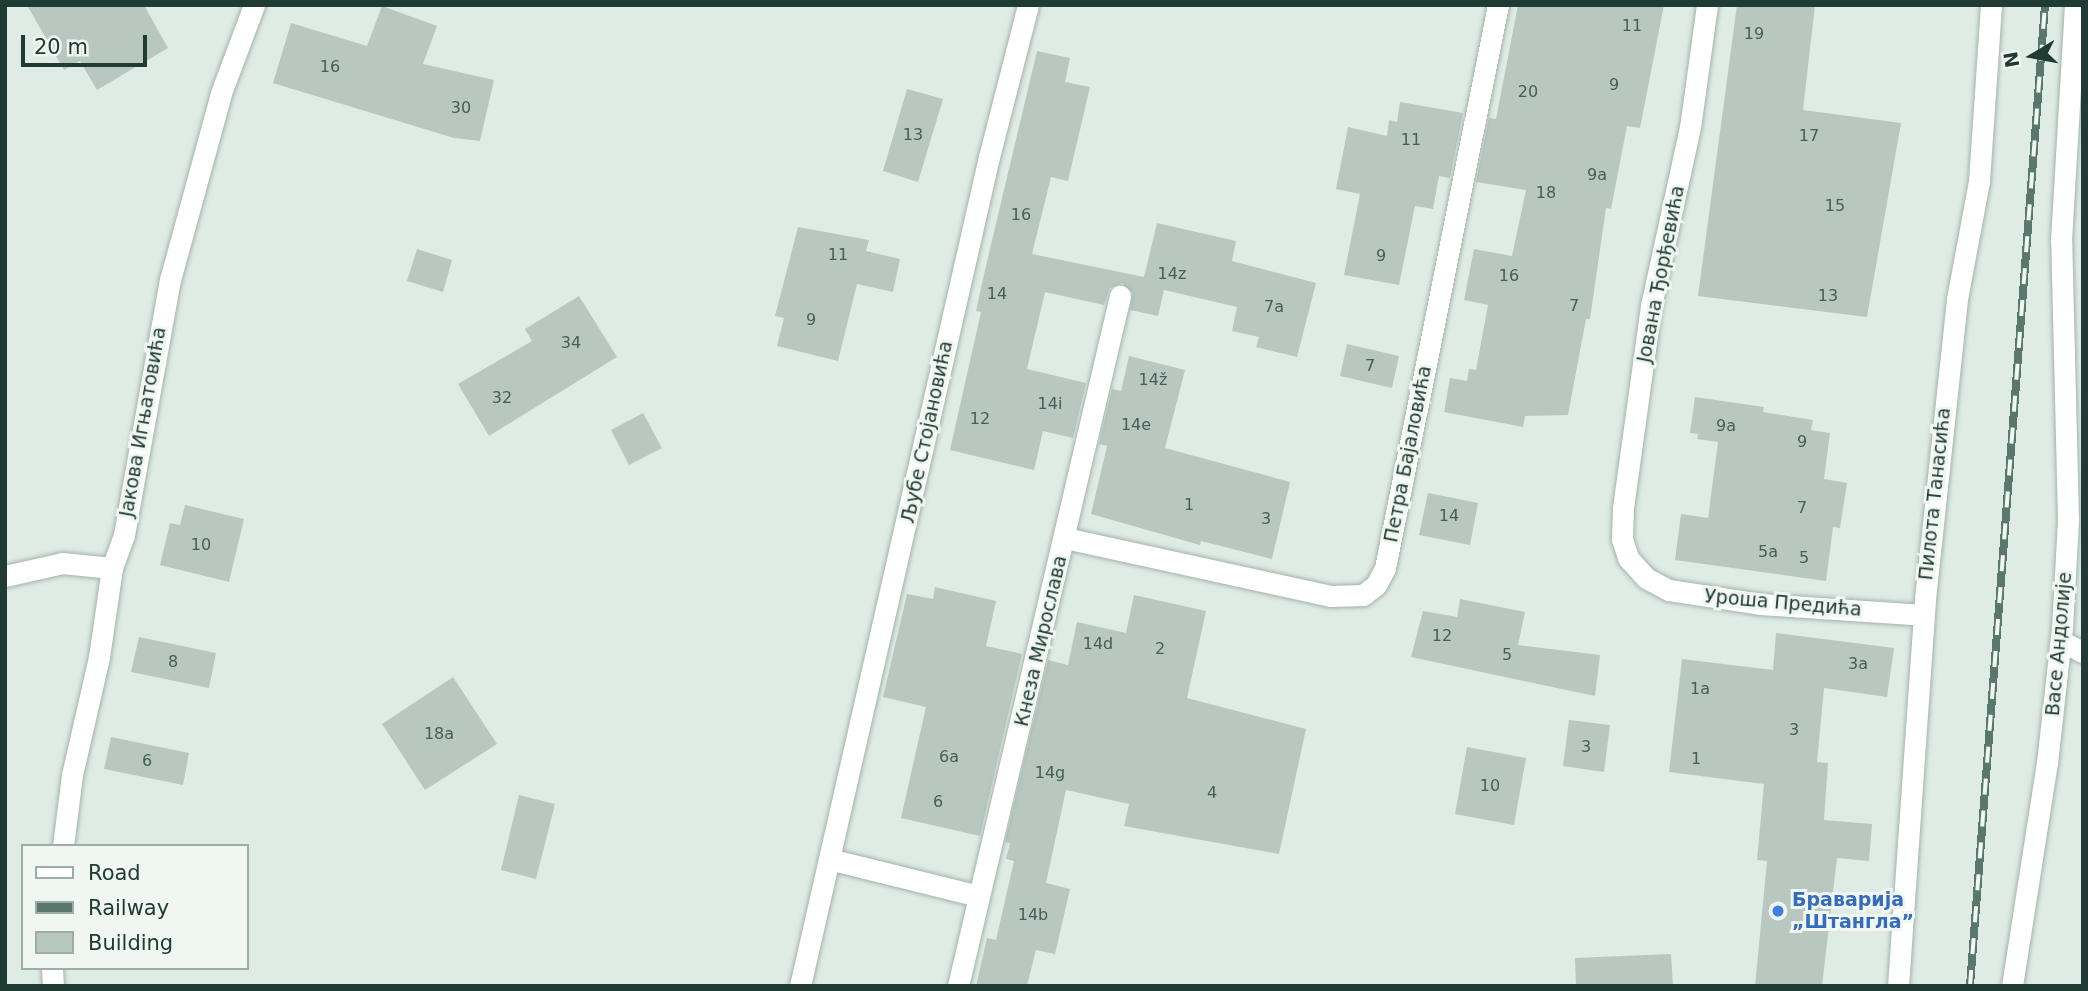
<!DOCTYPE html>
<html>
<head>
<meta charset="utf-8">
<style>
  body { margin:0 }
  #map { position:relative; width:2088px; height:991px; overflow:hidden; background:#dfebe5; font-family:"DejaVu Sans",sans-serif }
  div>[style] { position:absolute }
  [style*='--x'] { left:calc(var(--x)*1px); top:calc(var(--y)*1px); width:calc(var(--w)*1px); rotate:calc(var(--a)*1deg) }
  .building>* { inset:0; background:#b8c8c1 }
  .roads { filter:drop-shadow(0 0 2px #a2b3ac) drop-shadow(0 0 2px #a2b3ac) }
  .minor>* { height:21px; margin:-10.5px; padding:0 10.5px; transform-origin:10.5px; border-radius:10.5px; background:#fff }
  .rail>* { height:8px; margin-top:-4px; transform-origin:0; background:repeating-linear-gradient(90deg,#f0f7f3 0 16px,#5a776e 0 32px); box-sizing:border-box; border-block:2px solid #5a776e }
  .dots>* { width:19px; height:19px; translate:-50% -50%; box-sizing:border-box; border:4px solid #f0f7f3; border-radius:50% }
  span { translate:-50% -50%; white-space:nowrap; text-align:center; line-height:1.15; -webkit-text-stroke:6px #f0f7f3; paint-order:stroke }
  .number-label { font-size:16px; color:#465e56 }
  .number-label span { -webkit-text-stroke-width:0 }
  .street-label { font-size:19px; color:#203b33 }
  .shop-label { font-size:19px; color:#366cbe; font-weight:700 }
  .left { translate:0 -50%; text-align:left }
  .frame { position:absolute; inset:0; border:7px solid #203b33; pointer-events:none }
  .legend { position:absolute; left:21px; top:844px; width:228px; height:126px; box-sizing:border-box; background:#f0f7f3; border:2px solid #9daca6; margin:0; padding:9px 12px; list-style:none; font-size:21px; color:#203b33 }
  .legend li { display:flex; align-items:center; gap:14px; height:35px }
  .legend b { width:35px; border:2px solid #9daca6 }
  .north { position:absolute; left:1997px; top:21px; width:70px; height:70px; -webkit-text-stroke:5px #f0f7f3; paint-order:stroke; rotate:260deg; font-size:19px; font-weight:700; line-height:28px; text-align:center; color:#203b33 }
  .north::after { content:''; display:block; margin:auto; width:24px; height:32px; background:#203b33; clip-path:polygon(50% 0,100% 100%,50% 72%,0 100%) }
  .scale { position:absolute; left:21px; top:35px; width:126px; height:32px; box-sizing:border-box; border:4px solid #203b33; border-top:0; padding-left:9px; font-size:21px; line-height:24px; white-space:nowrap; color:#203b33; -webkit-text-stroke:5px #f0f7f3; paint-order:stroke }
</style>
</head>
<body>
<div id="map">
  <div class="building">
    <div style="clip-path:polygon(27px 5px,144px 5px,168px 48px,97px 90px,80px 61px,64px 70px)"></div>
    <div style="clip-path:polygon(1518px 5px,1664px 5px,1640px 128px,1627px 126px,1611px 209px,1606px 208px,1590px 319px,1586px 319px,1568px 415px,1525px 416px,1523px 427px,1444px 412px,1450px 378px,1467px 381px,1469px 369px,1476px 370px,1488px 305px,1464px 300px,1474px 249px,1512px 256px,1526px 190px,1476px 182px,1489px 118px,1496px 119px)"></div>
    <div style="clip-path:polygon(1737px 5px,1815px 5px,1803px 110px,1901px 123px,1867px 317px,1698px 296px)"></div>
    <div style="clip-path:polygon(382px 6px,437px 26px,423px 64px,494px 80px,480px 141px,454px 138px,273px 83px,291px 23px,367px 46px)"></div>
    <div style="clip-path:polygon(1037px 51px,1070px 58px,1065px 82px,1090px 87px,1068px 181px,1051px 177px,1032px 254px,1144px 277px,1157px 223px,1236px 241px,1232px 261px,1316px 283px,1297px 357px,1256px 347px,1259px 337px,1232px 331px,1237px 307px,1164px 290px,1158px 316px,1130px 310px,1133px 293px,1122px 283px,1110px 288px,1104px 305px,1045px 292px,1027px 369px,1086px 383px,1073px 438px,1043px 431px,1034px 470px,950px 450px,981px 312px,976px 311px,985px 270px)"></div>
    <div style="clip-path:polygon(907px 89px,943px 99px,918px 182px,883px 171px)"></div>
    <div style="clip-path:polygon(1400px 102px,1463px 113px,1450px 178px,1439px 176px,1433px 209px,1415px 206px,1399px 285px,1344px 275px,1360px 194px,1336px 189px,1348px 127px,1387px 136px,1389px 120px,1397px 122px)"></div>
    <div style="clip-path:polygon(798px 227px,869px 240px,866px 251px,900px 259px,893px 292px,857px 284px,838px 361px,777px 346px,784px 318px,775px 316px)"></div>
    <div style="clip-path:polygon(417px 249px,452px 260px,443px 292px,407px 281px)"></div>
    <div style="clip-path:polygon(579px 296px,617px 357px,489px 436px,458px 384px,532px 341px,525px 329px)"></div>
    <div style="clip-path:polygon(1347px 344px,1399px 356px,1392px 388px,1340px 376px)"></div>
    <div style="clip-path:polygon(1129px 356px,1185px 370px,1165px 448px,1290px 482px,1272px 559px,1201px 541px,1200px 545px,1091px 514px,1107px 446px,1099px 444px,1112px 389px,1121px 391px)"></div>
    <div style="clip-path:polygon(1695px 397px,1764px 407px,1763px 412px,1813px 420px,1811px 430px,1830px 433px,1824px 479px,1847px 483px,1840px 528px,1833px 527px,1826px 581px,1675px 560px,1681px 514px,1708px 518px,1718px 442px,1697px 439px,1698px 434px,1690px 433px)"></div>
    <div style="clip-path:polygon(643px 413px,662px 448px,629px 465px,611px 430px)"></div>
    <div style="clip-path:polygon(1428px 493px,1478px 503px,1470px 545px,1419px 535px)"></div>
    <div style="clip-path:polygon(185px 505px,244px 519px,229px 582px,160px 565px,170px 523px,180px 525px)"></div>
    <div style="clip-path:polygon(935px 587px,996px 601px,986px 646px,1022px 654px,980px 836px,901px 818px,926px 707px,883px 697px,907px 594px,933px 599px)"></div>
    <div style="clip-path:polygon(1134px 595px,1206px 611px,1187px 698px,1306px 729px,1279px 854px,1124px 826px,1129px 804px,1066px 790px,1046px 883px,1070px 889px,1055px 954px,1036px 950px,1027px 986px,976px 986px,987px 938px,996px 940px,1014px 861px,1006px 859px,1010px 843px,1005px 842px,1048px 660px,1068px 665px,1077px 622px,1126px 633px)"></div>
    <div style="clip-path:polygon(1460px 599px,1525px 612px,1518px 645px,1600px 655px,1595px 696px,1411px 657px,1423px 611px,1457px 617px)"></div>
    <div style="clip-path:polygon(1776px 633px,1894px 648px,1887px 697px,1824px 688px,1817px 762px,1828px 763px,1824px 820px,1872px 824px,1869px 861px,1837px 858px,1822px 986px,1755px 986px,1767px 861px,1757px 860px,1764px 784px,1669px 772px,1682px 659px,1773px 670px)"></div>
    <div style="clip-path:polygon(139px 637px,216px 653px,209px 688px,131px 672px)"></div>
    <div style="clip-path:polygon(453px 677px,497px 744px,425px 790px,382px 724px)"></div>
    <div style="clip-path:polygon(1569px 720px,1610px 725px,1604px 772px,1563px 766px)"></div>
    <div style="clip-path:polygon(111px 737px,189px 753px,183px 785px,104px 769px)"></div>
    <div style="clip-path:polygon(1467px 747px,1526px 758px,1514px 825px,1455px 814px)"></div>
    <div style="clip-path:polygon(519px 795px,555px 804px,536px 879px,501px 870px)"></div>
    <div style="clip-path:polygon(1671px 954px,1673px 986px,1576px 986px,1575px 958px)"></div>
  </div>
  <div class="roads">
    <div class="minor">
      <div style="--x:1707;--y:5;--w:123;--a:97.9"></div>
      <div style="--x:1690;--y:127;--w:183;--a:102.3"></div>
      <div style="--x:1651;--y:306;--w:205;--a:97.9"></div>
      <div style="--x:1623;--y:509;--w:30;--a:92"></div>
      <div style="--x:1622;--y:539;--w:20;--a:72"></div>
      <div style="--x:1628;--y:558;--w:27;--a:48"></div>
      <div style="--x:1646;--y:578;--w:26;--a:28"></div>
      <div style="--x:1669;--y:590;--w:92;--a:8.7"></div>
      <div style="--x:1760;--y:604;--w:164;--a:3.8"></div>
      <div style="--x:1065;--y:538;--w:272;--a:12.3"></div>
      <div style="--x:1331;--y:596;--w:32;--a:-2"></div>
      <div style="--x:1363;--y:595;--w:16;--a:-38"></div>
      <div style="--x:1376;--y:585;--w:19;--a:-62"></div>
      <div style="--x:1385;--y:568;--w:574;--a:-78.65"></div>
      <div style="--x:5;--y:576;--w:58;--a:-12.8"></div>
      <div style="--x:62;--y:563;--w:50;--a:5.7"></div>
      <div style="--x:2061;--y:641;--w:25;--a:27"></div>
      <div style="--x:63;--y:846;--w:72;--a:-82.8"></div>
      <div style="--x:72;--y:775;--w:121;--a:-77.1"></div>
      <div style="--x:99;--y:657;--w:90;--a:-81.7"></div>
      <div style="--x:112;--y:568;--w:35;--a:-70"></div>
      <div style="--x:124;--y:535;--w:259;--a:-79.8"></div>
      <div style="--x:170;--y:280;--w:194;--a:-74.7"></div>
      <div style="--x:221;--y:93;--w:94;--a:-69.4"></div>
      <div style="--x:833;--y:860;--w:150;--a:13.9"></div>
      <div style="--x:52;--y:968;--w:18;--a:87"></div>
      <div style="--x:800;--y:986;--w:850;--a:-77.16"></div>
      <div style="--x:989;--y:157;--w:157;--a:-75.6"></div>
      <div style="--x:958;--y:986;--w:709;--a:-76.79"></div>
      <div style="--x:1898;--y:986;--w:388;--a:-86"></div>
      <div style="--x:1925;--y:599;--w:302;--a:-83.9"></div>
      <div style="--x:1957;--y:299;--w:120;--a:-79.4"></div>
      <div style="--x:1979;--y:181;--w:176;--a:-86.1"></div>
      <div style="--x:2012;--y:986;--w:226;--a:-81.1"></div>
      <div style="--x:2047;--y:763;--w:136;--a:-83.7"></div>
      <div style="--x:2062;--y:628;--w:109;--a:-86.8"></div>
      <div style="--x:2068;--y:519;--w:279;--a:-91.4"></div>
      <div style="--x:2061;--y:240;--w:235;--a:-86.6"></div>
    </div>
  </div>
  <div class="rail">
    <div style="--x:1970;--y:986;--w:984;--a:-85.63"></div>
  </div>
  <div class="dots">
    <div style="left:1778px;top:911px;background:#3f7fe0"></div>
  </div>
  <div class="number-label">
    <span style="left:1632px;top:26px">11</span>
    <span style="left:1754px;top:34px">19</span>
    <span style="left:330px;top:67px">16</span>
    <span style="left:1614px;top:85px">9</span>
    <span style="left:1528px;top:92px">20</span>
    <span style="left:461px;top:108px">30</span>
    <span style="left:913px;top:135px">13</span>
    <span style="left:1809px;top:136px">17</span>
    <span style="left:1411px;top:140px">11</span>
    <span style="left:1597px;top:175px">9a</span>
    <span style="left:1546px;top:193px">18</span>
    <span style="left:1835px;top:206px">15</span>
    <span style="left:1021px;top:215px">16</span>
    <span style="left:838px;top:255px">11</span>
    <span style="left:1381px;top:256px">9</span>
    <span style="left:1172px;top:274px">14z</span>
    <span style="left:1509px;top:276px">16</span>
    <span style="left:997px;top:294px">14</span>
    <span style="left:1828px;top:296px">13</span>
    <span style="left:1574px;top:306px">7</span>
    <span style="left:1274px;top:307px">7a</span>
    <span style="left:811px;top:320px">9</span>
    <span style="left:571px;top:343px">34</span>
    <span style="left:1370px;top:366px">7</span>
    <span style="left:1153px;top:380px">14ž</span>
    <span style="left:502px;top:398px">32</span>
    <span style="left:1050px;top:404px">14i</span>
    <span style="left:980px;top:419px">12</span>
    <span style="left:1136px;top:425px">14e</span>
    <span style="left:1726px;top:426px">9a</span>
    <span style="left:1802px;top:442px">9</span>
    <span style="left:1189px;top:505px">1</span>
    <span style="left:1802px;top:508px">7</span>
    <span style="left:1449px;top:516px">14</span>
    <span style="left:1266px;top:519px">3</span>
    <span style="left:201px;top:545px">10</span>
    <span style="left:1768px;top:552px">5a</span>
    <span style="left:1804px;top:558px">5</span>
    <span style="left:1442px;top:636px">12</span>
    <span style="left:1098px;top:644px">14d</span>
    <span style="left:1160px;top:649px">2</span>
    <span style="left:1507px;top:655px">5</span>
    <span style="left:173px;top:662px">8</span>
    <span style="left:1858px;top:664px">3a</span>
    <span style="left:1700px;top:689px">1a</span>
    <span style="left:1794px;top:730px">3</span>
    <span style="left:439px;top:734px">18a</span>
    <span style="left:1586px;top:747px">3</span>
    <span style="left:949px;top:757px">6a</span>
    <span style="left:1696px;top:759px">1</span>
    <span style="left:147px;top:761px">6</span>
    <span style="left:1050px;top:773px">14g</span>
    <span style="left:1490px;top:786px">10</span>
    <span style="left:1212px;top:793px">4</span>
    <span style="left:938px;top:802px">6</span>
    <span style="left:1033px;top:915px">14b</span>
  </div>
  <div class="street-label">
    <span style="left:1661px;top:274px;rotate:-79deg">Јована Ђорђевића</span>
    <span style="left:143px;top:422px;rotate:-80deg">Јакова Игњатовића</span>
    <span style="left:927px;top:432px;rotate:-78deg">Љубе Стојановића</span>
    <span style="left:1408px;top:454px;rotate:-79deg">Петра Бајаловића</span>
    <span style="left:1935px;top:494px;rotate:-84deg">Пилота Танасића</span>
    <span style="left:1783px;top:603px;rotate:5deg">Уроша Предића</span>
    <span style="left:1041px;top:641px;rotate:-77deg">Кнеза Мирослава</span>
    <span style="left:2059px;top:644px;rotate:-85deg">Васе Андолије</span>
  </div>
  <div class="shop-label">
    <span class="left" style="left:1792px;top:911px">Браварија<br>„Штангла”</span>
  </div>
  <div class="frame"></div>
  <ul class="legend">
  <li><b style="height:9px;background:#fff"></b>Road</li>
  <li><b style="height:9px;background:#5a776e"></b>Railway</li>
  <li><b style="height:19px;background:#b8c8c1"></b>Building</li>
  </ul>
  <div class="north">N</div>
  <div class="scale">20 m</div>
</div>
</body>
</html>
